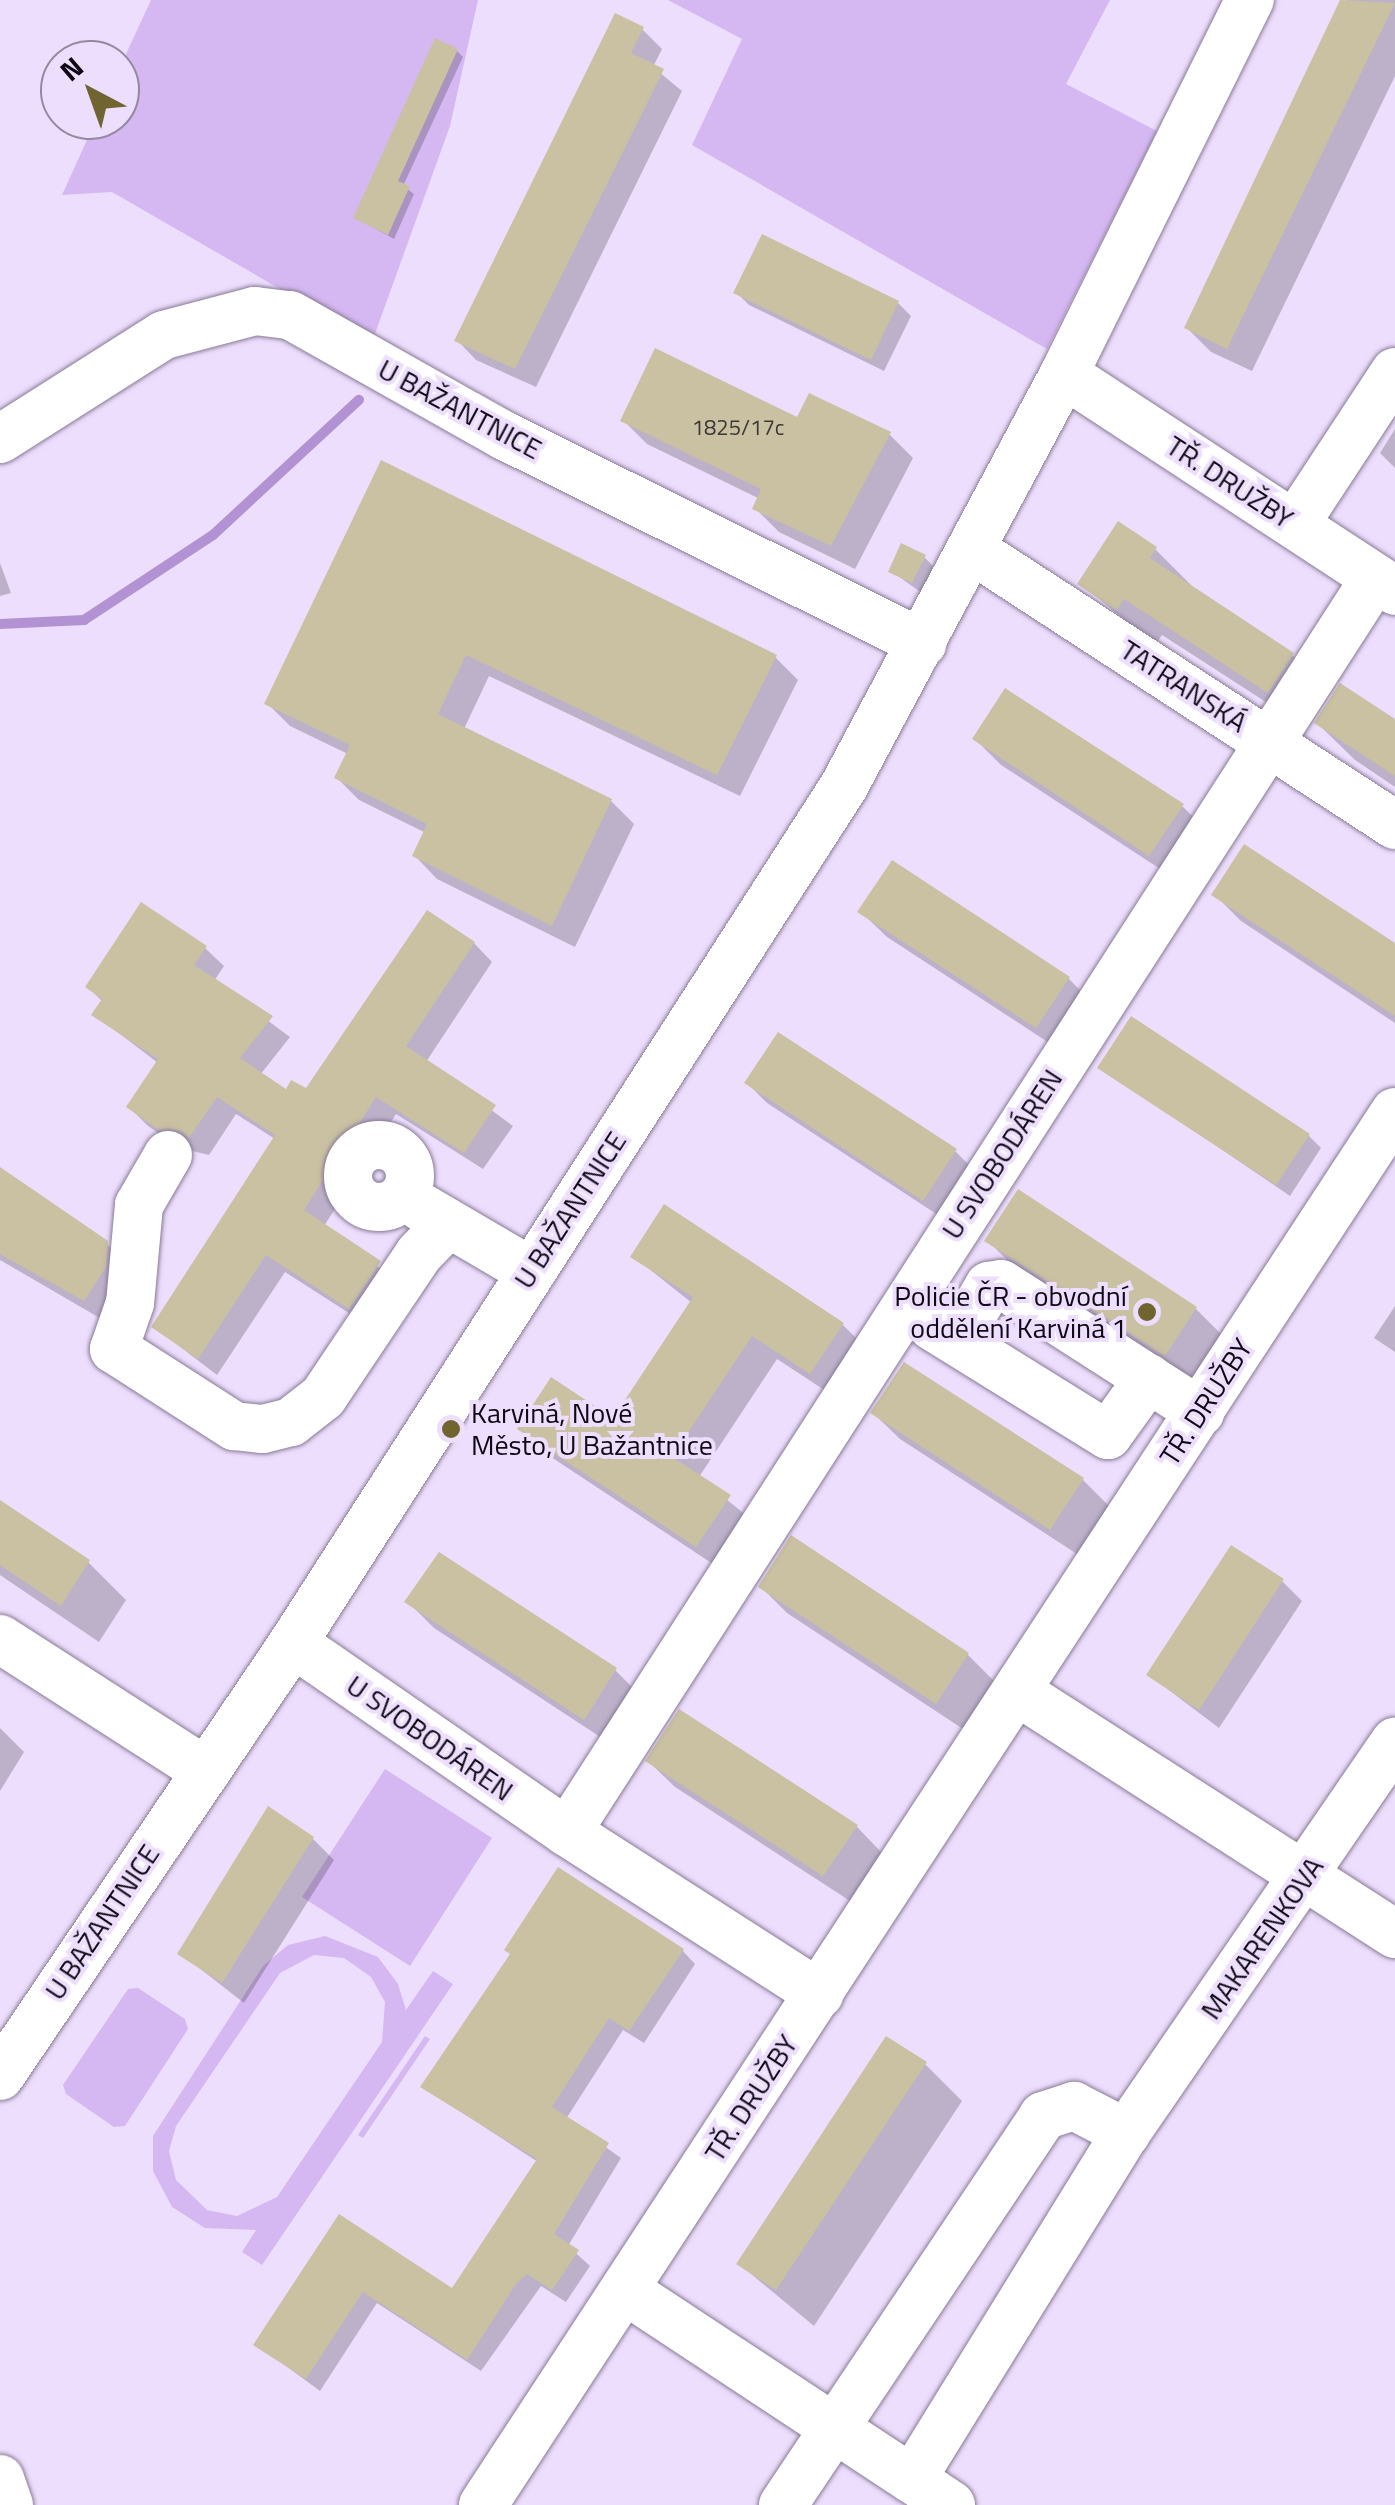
<!DOCTYPE html>
<html>
<head>
<meta charset="utf-8">
<style>
  body { margin:0 }
  #map { position:relative; width:1395px; height:2505px; overflow:hidden; background:#eddefd; font-family:"Titillium Web",sans-serif }
  div>[style] { position:absolute }
  [style*='--x'] { left:calc(var(--x)*1px); top:calc(var(--y)*1px); width:calc(var(--w)*1px); rotate:calc(var(--a)*1deg) }
  .green>* { inset:0; background:#d5b8f2 }
  .shadow>* { inset:0; background:#0003 }
  .stream>* { height:10px; margin:-5px; padding:0 5px; transform-origin:5px; border-radius:5px; background:#b392d3 }
  .building>* { inset:0; background:#c9c1a2 }
  .roads { filter:drop-shadow(0 0 2px #887b96) drop-shadow(0 0 2px #887b96) }
  .minor>* { height:48px; margin:-24px; padding:0 24px; transform-origin:24px; border-radius:24px; background:#fff }
  .minor>.ring { margin:-24px; padding:0; box-sizing:content-box; background:none; border:48px solid #fff; border-radius:50% }
  .dots>* { width:28px; height:28px; translate:-50% -50%; box-sizing:border-box; border:5px solid #eddefd; border-radius:50% }
  span { translate:-50% -50%; white-space:nowrap; text-align:center; line-height:1.15; -webkit-text-stroke:8px #eddefd; paint-order:stroke }
  .number-label { font-size:22px; color:#3d3737 }
  .number-label span { -webkit-text-stroke-width:0 }
  .street-label { font-size:28px; color:#0e0913 }
  .poi-label { font-size:28px; color:#0e0913 }
  .right { translate:-100% -50%; text-align:right }
  .left { translate:0 -50%; text-align:left }
  .north { position:absolute; left:40px; top:40px; width:100px; height:100px; box-sizing:border-box; background:#eddefd; border:2px solid #94899f; border-radius:50%; rotate:319deg; font-size:28px; font-weight:700; line-height:40px; text-align:center; color:#0e0913 }
  .north::after { content:''; display:block; margin:auto; width:35px; height:45px; background:#706431; clip-path:polygon(50% 0,100% 100%,50% 72%,0 100%) }
</style>
</head>
<body>
<div id="map">
  <div class="green">
    <div style="clip-path:polygon(151px 0,478px 0,450px 126px,372px 342px,112px 192px,62px 195px,96px 120px,120px 120px,120px 67px)"></div>
    <div style="clip-path:polygon(668px 0,1110px 0,1066px 84px,1157px 131px,1047px 349px,692px 145px,742px 39px)"></div>
    <div style="clip-path:polygon(385px 1769px,492px 1838px,410px 1966px,302px 1897px)"></div>
    <div style="clip-path:polygon(evenodd,325px 1936px,378px 1957px,398px 1984px,406px 2010px,433px 1971px,453px 1984px,262px 2265px,242px 2252px,256px 2230px,205px 2228px,172px 2207px,153px 2171px,153px 2136px,263px 1966px,288px 1945px,325px 1936px,314px 1955px,344px 1958px,371px 1977px,385px 2002px,382px 2042px,277px 2197px,237px 2216px,207px 2210px,176px 2180px,169px 2151px,176px 2126px,280px 1973px,314px 1955px)"></div>
    <div style="clip-path:polygon(138px 1988px,185px 2019px,188px 2029px,125px 2126px,114px 2127px,66px 2094px,63px 2085px,128px 1989px)"></div>
    <div style="clip-path:polygon(425px 2036px,430px 2039px,363px 2138px,358px 2135px)"></div>
  </div>
  <div class="shadow">
    <div style="clip-path:polygon(1346px 0,1395px 0,1395px 76px,1252px 371px,1211px 352px,1187px 328px)"></div>
    <div style="clip-path:polygon(642px 29px,662px 49px,653px 67px,682px 91px,536px 387px,476px 360px,457px 340px)"></div>
    <div style="clip-path:polygon(457px 51px,463px 57px,403px 186px,414px 194px,394px 239px,356px 218px)"></div>
    <div style="clip-path:polygon(736px 292px,898px 303px,911px 316px,884px 371px,749px 305px)"></div>
    <div style="clip-path:polygon(623px 420px,889px 434px,913px 458px,855px 569px,779px 532px,755px 508px,760px 499px,647px 444px)"></div>
    <div style="clip-path:polygon(1395px 429px,1395px 468px,1380px 453px)"></div>
    <div style="clip-path:polygon(382px 463px,775px 657px,798px 680px,740px 796px,489px 676px,464px 729px,611px 801px,634px 824px,575px 947px,437px 879px,415px 856px,426px 833px,359px 800px,337px 778px,348px 754px,290px 726px,267px 703px)"></div>
    <div style="clip-path:polygon(1155px 549px,1193px 587px,1292px 655px,1330px 692px,1306px 728px,1162px 635px,1155px 645px,1080px 583px)"></div>
    <div style="clip-path:polygon(924px 557px,944px 577px,933px 601px,891px 571px)"></div>
    <div style="clip-path:polygon(0 563px,11px 593px,0 596px)"></div>
    <div style="clip-path:polygon(1395px 722px,1395px 787px,1355px 760px,1317px 723px)"></div>
    <div style="clip-path:polygon(975px 739px,1182px 806px,1209px 832px,1177px 880px,1001px 765px)"></div>
    <div style="clip-path:polygon(1215px 895px,1395px 946px,1395px 1023px,1241px 921px)"></div>
    <div style="clip-path:polygon(860px 911px,1069px 979px,1095px 1005px,1063px 1052px,887px 937px)"></div>
    <div style="clip-path:polygon(474px 943px,492px 962px,426px 1062px,513px 1126px,483px 1169px,396px 1114px,324px 1226px,398px 1282px,369px 1326px,285px 1272px,217px 1375px,154px 1327px,275px 1139px,236px 1114px,209px 1155px,180px 1148px,148px 1126px,129px 1107px,158px 1063px,94px 1014px,103px 1002px,88px 987px,205px 948px,224px 966px,214px 981px,290px 1037px,260px 1075px,287px 1093px,306px 1092px)"></div>
    <div style="clip-path:polygon(1101px 1067px,1308px 1135px,1321px 1148px,1290px 1196px)"></div>
    <div style="clip-path:polygon(747px 1083px,955px 1151px,975px 1171px,944px 1219px,767px 1103px)"></div>
    <div style="clip-path:polygon(0 1171px,106px 1243px,132px 1269px,110px 1324px,0 1260px)"></div>
    <div style="clip-path:polygon(987px 1240px,1196px 1309px,1222px 1335px,1192px 1380px,1013px 1266px)"></div>
    <div style="clip-path:polygon(633px 1256px,843px 1325px,867px 1349px,835px 1397px,777px 1359px,699px 1477px,753px 1521px,722px 1570px,545px 1453px,520px 1429px,614px 1421px,692px 1303px)"></div>
    <div style="clip-path:polygon(1395px 1306px,1395px 1352px,1374px 1338px)"></div>
    <div style="clip-path:polygon(905px 1365px,1083px 1480px,1109px 1506px,1077px 1554px,900px 1439px,873px 1413px)"></div>
    <div style="clip-path:polygon(0 1503px,88px 1562px,126px 1600px,99px 1642px,0 1575px)"></div>
    <div style="clip-path:polygon(1282px 1581px,1302px 1601px,1219px 1728px,1149px 1675px)"></div>
    <div style="clip-path:polygon(761px 1587px,967px 1654px,994px 1681px,963px 1729px,787px 1613px)"></div>
    <div style="clip-path:polygon(408px 1602px,615px 1670px,641px 1696px,611px 1744px,434px 1628px)"></div>
    <div style="clip-path:polygon(680px 1712px,857px 1827px,883px 1854px,850px 1901px,675px 1787px,648px 1761px)"></div>
    <div style="clip-path:polygon(0 1728px,24px 1752px,0 1791px)"></div>
    <div style="clip-path:polygon(313px 1839px,334px 1860px,244px 2003px,180px 1953px)"></div>
    <div style="clip-path:polygon(682px 1950px,695px 1964px,644px 2043px,623px 2030px,566px 2119px,621px 2158px,568px 2246px,590px 2266px,566px 2302px,541px 2286px,481px 2371px,377px 2303px,320px 2391px,256px 2344px,340px 2217px,453px 2291px,538px 2162px,423px 2087px)"></div>
    <div style="clip-path:polygon(925px 2064px,962px 2101px,814px 2326px,739px 2264px)"></div>
  </div>
  <div class="stream">
    <div style="--x:0;--y:624;--w:84;--a:-2.7"></div>
    <div style="--x:84;--y:620;--w:154;--a:-33.4"></div>
    <div style="--x:213;--y:535;--w:199;--a:-42.8"></div>
  </div>
  <div class="building">
    <div style="clip-path:polygon(1340px 0,1395px 3px,1227px 349px,1184px 328px)"></div>
    <div style="clip-path:polygon(615px 13px,644px 27px,631px 53px,664px 69px,515px 369px,454px 341px)"></div>
    <div style="clip-path:polygon(435px 38px,458px 49px,398px 181px,410px 186px,388px 235px,353px 218px)"></div>
    <div style="clip-path:polygon(762px 234px,899px 301px,871px 360px,733px 293px)"></div>
    <div style="clip-path:polygon(655px 348px,797px 417px,809px 393px,891px 432px,831px 546px,752px 509px,761px 489px,620px 421px)"></div>
    <div style="clip-path:polygon(381px 460px,777px 655px,717px 775px,466px 655px,438px 714px,612px 799px,552px 926px,412px 856px,427px 824px,334px 778px,350px 745px,264px 704px)"></div>
    <div style="clip-path:polygon(1118px 521px,1157px 547px,1150px 558px,1294px 653px,1268px 693px,1124px 599px,1116px 610px,1077px 584px)"></div>
    <div style="clip-path:polygon(901px 543px,926px 555px,912px 583px,888px 572px)"></div>
    <div style="clip-path:polygon(1340px 683px,1395px 719px,1395px 776px,1314px 723px)"></div>
    <div style="clip-path:polygon(1005px 688px,1184px 804px,1149px 856px,972px 739px)"></div>
    <div style="clip-path:polygon(1244px 844px,1395px 943px,1395px 1016px,1211px 895px)"></div>
    <div style="clip-path:polygon(892px 860px,1070px 977px,1036px 1028px,857px 912px)"></div>
    <div style="clip-path:polygon(141px 902px,207px 946px,194px 965px,273px 1016px,240px 1058px,286px 1089px,291px 1080px,306px 1088px,427px 910px,475px 942px,406px 1046px,496px 1105px,464px 1153px,376px 1097px,304px 1210px,381px 1261px,349px 1309px,266px 1255px,198px 1359px,151px 1327px,275px 1135px,217px 1097px,189px 1138px,181px 1131px,159px 1130px,126px 1107px,158px 1059px,91px 1015px,102px 999px,85px 987px)"></div>
    <div style="clip-path:polygon(1131px 1016px,1310px 1134px,1276px 1185px,1097px 1068px)"></div>
    <div style="clip-path:polygon(778px 1032px,957px 1149px,923px 1201px,744px 1083px)"></div>
    <div style="clip-path:polygon(0 1167px,108px 1241px,106px 1267px,84px 1301px,0 1254px)"></div>
    <div style="clip-path:polygon(1018px 1189px,1197px 1307px,1165px 1356px,984px 1241px)"></div>
    <div style="clip-path:polygon(664px 1204px,844px 1323px,810px 1374px,752px 1336px,672px 1457px,731px 1495px,696px 1547px,517px 1429px,551px 1377px,613px 1418px,693px 1297px,630px 1257px)"></div>
    <div style="clip-path:polygon(904px 1362px,1084px 1478px,1050px 1530px,870px 1413px)"></div>
    <div style="clip-path:polygon(0 1500px,90px 1560px,61px 1606px,0 1565px)"></div>
    <div style="clip-path:polygon(791px 1535px,969px 1653px,936px 1704px,758px 1587px)"></div>
    <div style="clip-path:polygon(1231px 1545px,1284px 1579px,1199px 1710px,1146px 1675px)"></div>
    <div style="clip-path:polygon(439px 1552px,617px 1668px,584px 1720px,404px 1602px)"></div>
    <div style="clip-path:polygon(679px 1709px,858px 1825px,823px 1876px,645px 1761px)"></div>
    <div style="clip-path:polygon(268px 1806px,314px 1837px,222px 1983px,177px 1954px)"></div>
    <div style="clip-path:polygon(558px 1867px,684px 1949px,629px 2031px,609px 2018px,552px 2107px,609px 2143px,554px 2234px,579px 2250px,552px 2290px,527px 2274px,516px 2284px,467px 2360px,363px 2292px,306px 2379px,253px 2345px,339px 2214px,452px 2288px,537px 2159px,420px 2087px,510px 1954px,504px 1950px)"></div>
    <div style="clip-path:polygon(886px 2036px,927px 2062px,776px 2290px,736px 2264px)"></div>
  </div>
  <div class="roads">
    <div class="minor">
      <div style="--x:1064;--y:374;--w:396;--a:33.2"></div>
      <div style="--x:0;--y:439;--w:194;--a:-32.4"></div>
      <div style="--x:164;--y:335;--w:94;--a:-14.8"></div>
      <div style="--x:255;--y:311;--w:35;--a:7"></div>
      <div style="--x:290;--y:315;--w:247;--a:29.4"></div>
      <div style="--x:505;--y:436;--w:466;--a:26.4"></div>
      <div style="--x:1295;--y:524;--w:182;--a:-56.7"></div>
      <div style="--x:971;--y:549;--w:506;--a:33.06"></div>
      <div class="ring" style="left:348px;top:1145px;width:14px;height:14px"></div>
      <div style="--x:168;--y:1155;--w:58;--a:120.1"></div>
      <div style="--x:139;--y:1205;--w:98;--a:95.2"></div>
      <div style="--x:130;--y:1303;--w:49;--a:109.2"></div>
      <div style="--x:114;--y:1349;--w:143;--a:32.7"></div>
      <div style="--x:234;--y:1426;--w:29;--a:6"></div>
      <div style="--x:263;--y:1429;--w:29;--a:-14"></div>
      <div style="--x:291;--y:1422;--w:41;--a:-38"></div>
      <div style="--x:323;--y:1397;--w:172;--a:-56.1"></div>
      <div style="--x:419;--y:1254;--w:42;--a:-46"></div>
      <div style="--x:421;--y:1207;--w:126;--a:30.4"></div>
      <div style="--x:932;--y:1326;--w:207;--a:31.8"></div>
      <div style="--x:1108;--y:1435;--w:70;--a:-54.3"></div>
      <div style="--x:957;--y:1341;--w:64;--a:-59.8"></div>
      <div style="--x:989;--y:1286;--w:12;--a:-9"></div>
      <div style="--x:1001;--y:1284;--w:237;--a:32.7"></div>
      <div style="--x:0;--y:1639;--w:245;--a:32.7"></div>
      <div style="--x:293;--y:1643;--w:333;--a:34.6"></div>
      <div style="--x:567;--y:1832;--w:300;--a:32.7"></div>
      <div style="--x:1018;--y:1692;--w:448;--a:32.7"></div>
      <div style="--x:567;--y:1832;--w:1492;--a:-57.2"></div>
      <div style="--x:0;--y:2076;--w:523;--a:-55.91"></div>
      <div style="--x:293;--y:1643;--w:1019;--a:-57.26"></div>
      <div style="--x:844;--y:786;--w:467;--a:-61.9"></div>
      <div style="--x:1064;--y:374;--w:418;--a:-63.6"></div>
      <div style="--x:625;--y:2290;--w:344;--a:33.4"></div>
      <div style="--x:0;--y:2479;--w:28;--a:71"></div>
      <div style="--x:483;--y:2505;--w:1665;--a:-56.79"></div>
      <div style="--x:783;--y:2505;--w:468;--a:-56.2"></div>
      <div style="--x:1043;--y:2116;--w:33;--a:-18"></div>
      <div style="--x:1074;--y:2106;--w:59;--a:27.4"></div>
      <div style="--x:951;--y:2505;--w:47;--a:-146.3"></div>
      <div style="--x:912;--y:2479;--w:407;--a:-58.3"></div>
      <div style="--x:1126;--y:2133;--w:475;--a:-55.5"></div>
    </div>
  </div>
  <div class="dots">
    <div style="left:1147px;top:1312px;background:#706431"></div>
    <div style="left:451px;top:1429px;background:#706431"></div>
  </div>
  <div class="number-label">
    <span style="left:738px;top:428px">1825/17c</span>
  </div>
  <div class="street-label">
    <span style="left:460px;top:409px;rotate:28deg">U BAŽANTNICE</span>
    <span style="left:1230px;top:482px;rotate:33deg">TŘ. DRUŽBY</span>
    <span style="left:1184px;top:686px;rotate:33deg">TATRANSKÁ</span>
    <span style="left:1002px;top:1154px;rotate:-57deg">U SVOBODÁREN</span>
    <span style="left:570px;top:1210px;rotate:-57deg">U BAŽANTNICE</span>
    <span style="left:1206px;top:1402px;rotate:-57deg">TŘ. DRUŽBY</span>
    <span style="left:430px;top:1738px;rotate:35deg">U SVOBODÁREN</span>
    <span style="left:102px;top:1922px;rotate:-56deg">U BAŽANTNICE</span>
    <span style="left:1262px;top:1938px;rotate:-55deg">MAKARENKOVA</span>
    <span style="left:751px;top:2098px;rotate:-57deg">TŘ. DRUŽBY</span>
  </div>
  <div class="poi-label">
    <span class="right" style="left:1127px;top:1312px">Policie ČR - obvodní<br>oddělení Karviná 1</span>
    <span class="left" style="left:471px;top:1429px">Karviná, Nové<br>Město, U Bažantnice</span>
  </div>
  <div class="north">N</div>
</div>
</body>
</html>
